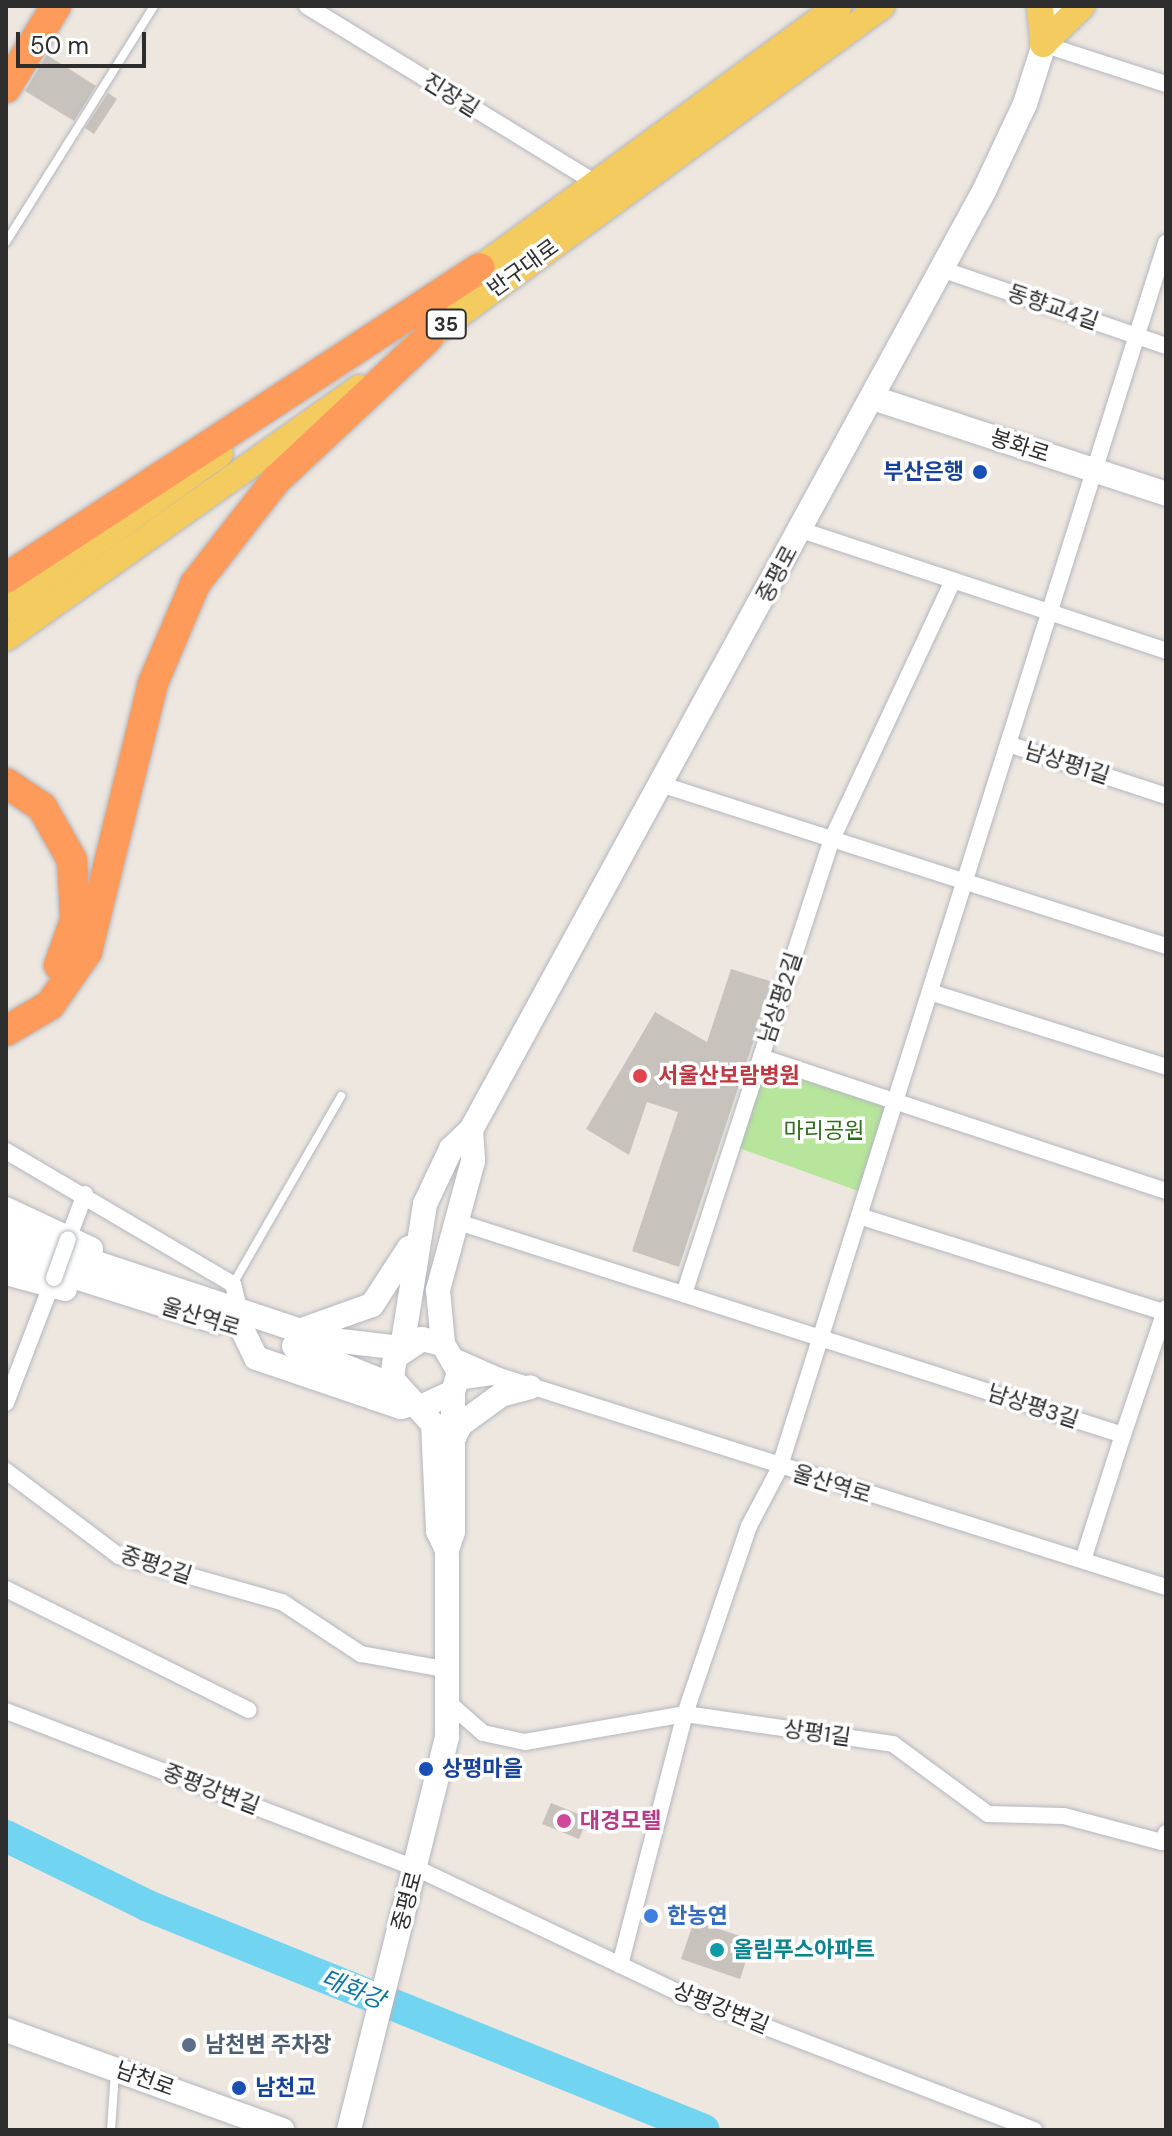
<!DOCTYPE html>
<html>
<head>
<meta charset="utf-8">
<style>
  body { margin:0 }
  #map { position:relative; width:1172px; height:2136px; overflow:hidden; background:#eee7df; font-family:"DM Sans","Noto Sans KR",sans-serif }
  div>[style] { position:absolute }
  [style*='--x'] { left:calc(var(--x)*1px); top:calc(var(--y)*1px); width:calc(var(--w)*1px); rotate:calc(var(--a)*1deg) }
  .green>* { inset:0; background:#b7e59b }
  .river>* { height:32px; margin:-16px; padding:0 16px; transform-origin:16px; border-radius:16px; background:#71d4f1 }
  .building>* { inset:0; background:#c7c2bb }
  .roads { filter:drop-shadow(0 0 2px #b3b6c0) drop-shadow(0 0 2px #b3b6c0) }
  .lane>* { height:8px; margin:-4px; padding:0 4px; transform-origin:4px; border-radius:4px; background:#fff }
  .street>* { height:16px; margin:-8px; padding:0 8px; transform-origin:8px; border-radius:8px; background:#fff }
  .secondary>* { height:24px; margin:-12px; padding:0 12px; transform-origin:12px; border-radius:12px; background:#fff }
  .primary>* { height:26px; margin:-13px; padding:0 13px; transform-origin:13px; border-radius:13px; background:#f4cb5f }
  .highway>* { height:30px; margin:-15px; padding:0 15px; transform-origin:15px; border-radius:15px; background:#ff9b5a }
  .bridges { filter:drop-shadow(0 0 2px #b3b6c0) drop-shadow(0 0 2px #b3b6c0) }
  .street-bridge>* { height:16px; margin:-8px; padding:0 8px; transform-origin:8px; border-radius:8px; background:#fff }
  .dots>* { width:22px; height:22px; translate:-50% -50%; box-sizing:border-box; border:4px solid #fff; border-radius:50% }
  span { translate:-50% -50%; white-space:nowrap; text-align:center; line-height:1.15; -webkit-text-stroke:7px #fff; paint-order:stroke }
  .shield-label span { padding:2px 6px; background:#fff; border:2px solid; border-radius:6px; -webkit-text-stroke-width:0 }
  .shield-label { font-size:20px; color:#2d2d2d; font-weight:700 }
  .street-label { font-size:22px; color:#2d2d2d }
  .transit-label { font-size:22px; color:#164399; font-weight:700 }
  .right { translate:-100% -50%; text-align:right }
  .left { translate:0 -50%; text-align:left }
  .health-label { font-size:22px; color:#be3a42; font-weight:700 }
  .park-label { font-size:22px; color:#2e6d1a }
  .hotel-label { font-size:22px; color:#b23c85; font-weight:700 }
  .shop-label { font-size:22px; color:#366cbe; font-weight:700 }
  .culture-label { font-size:22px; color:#0d838f; font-weight:700 }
  .service-label { font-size:22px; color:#4e5e75; font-weight:700 }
  .water-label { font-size:24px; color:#0b74a3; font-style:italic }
  .frame { position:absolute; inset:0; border:8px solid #2d2d2d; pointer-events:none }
  .scale { position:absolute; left:16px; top:32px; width:130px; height:36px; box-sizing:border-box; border:4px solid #2d2d2d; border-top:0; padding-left:10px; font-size:24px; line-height:28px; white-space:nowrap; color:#2d2d2d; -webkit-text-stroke:6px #fff; paint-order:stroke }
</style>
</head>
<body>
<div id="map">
  <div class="green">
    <div style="clip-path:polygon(763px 1065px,888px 1105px,861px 1192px,736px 1147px)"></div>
  </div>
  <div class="river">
    <div style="--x:6;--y:1836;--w:158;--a:26.2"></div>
    <div style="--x:148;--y:1906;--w:599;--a:21.94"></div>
  </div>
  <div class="building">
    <div style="clip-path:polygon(47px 55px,96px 86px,74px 121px,25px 91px)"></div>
    <div style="clip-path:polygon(108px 93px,117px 99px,94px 134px,85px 128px)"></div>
    <div style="clip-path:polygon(731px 969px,773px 982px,679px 1267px,632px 1251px,678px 1112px,647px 1102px,629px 1155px,586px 1129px,655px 1012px,707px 1042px)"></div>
    <div style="clip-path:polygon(551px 1803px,588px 1818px,579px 1839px,542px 1824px)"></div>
    <div style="clip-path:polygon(694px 1921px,753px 1940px,740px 1979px,681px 1959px)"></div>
  </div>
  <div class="roads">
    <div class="lane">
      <div style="--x:6;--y:242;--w:279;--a:-57.9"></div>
      <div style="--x:233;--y:1284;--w:217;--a:-60.1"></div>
      <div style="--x:111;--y:2130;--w:59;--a:-86.1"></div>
    </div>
    <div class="street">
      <div style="--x:307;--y:6;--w:339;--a:31.5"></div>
      <div style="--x:1043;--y:44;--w:129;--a:18"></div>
      <div style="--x:941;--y:269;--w:238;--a:18.9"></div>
      <div style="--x:801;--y:530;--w:385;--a:18.3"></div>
      <div style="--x:1008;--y:744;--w:166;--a:18.2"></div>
      <div style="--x:663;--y:785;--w:528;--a:17.75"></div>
      <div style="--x:930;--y:992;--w:248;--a:17.6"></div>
      <div style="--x:761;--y:1057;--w:427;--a:18.3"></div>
      <div style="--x:6;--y:1151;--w:263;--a:30.4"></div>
      <div style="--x:233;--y:1284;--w:29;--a:76"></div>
      <div style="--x:859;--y:1216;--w:322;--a:17.5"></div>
      <div style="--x:455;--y:1221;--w:701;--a:17.76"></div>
      <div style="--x:1123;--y:1435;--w:134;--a:-71.3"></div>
      <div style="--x:68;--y:1239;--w:48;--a:-69.3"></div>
      <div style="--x:684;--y:1294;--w:478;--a:-72"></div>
      <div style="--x:832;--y:839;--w:285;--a:-64.9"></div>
      <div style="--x:454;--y:1356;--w:49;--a:24"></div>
      <div style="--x:499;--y:1376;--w:41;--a:171.7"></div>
      <div style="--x:499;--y:1376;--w:700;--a:17.55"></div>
      <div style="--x:6;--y:1403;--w:134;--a:-69"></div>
      <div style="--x:6;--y:1471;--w:141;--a:37"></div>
      <div style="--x:119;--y:1556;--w:169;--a:15.8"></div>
      <div style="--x:282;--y:1602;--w:95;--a:33.4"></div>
      <div style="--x:361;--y:1654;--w:89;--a:10.3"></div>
      <div style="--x:1083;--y:1560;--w:131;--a:-72.3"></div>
      <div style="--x:6;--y:1589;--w:271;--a:26.5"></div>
      <div style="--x:449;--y:1703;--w:45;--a:41.4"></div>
      <div style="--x:483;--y:1733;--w:43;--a:12.1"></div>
      <div style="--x:525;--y:1742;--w:162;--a:-9.9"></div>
      <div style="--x:685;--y:1714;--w:210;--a:8.2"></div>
      <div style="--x:893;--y:1744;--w:118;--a:36.4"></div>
      <div style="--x:988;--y:1814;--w:76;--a:1.5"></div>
      <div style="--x:1064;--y:1816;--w:101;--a:14.9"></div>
      <div style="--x:1162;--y:1842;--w:10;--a:-66"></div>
      <div style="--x:6;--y:1711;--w:439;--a:21"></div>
      <div style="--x:416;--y:1868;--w:298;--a:25.4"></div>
      <div style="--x:685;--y:1996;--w:374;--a:21"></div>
      <div style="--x:620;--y:1965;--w:259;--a:-75.5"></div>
      <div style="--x:685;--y:1714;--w:199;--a:-71.2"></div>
      <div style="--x:749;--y:1526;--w:64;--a:-62.2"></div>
      <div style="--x:779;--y:1469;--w:1286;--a:-72.48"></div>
    </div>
    <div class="secondary">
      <div style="--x:873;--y:398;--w:308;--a:18.1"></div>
      <div style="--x:471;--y:1130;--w:1070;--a:-61.35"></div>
      <div style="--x:984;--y:191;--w:96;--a:-64.8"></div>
      <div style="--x:1025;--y:104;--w:103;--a:-72.4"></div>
      <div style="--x:6;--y:1209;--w:94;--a:25.2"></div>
      <div style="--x:6;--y:1233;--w:335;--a:18.4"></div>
      <div style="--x:324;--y:1339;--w:79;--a:6.6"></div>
      <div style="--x:402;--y:1348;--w:146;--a:-80.9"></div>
      <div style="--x:425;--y:1204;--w:61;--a:-64.7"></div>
      <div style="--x:451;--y:1149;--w:28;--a:-44"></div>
      <div style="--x:471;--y:1130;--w:31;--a:86"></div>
      <div style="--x:473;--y:1161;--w:134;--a:105.2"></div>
      <div style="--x:438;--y:1290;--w:54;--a:84.7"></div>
      <div style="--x:6;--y:1255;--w:221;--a:17.6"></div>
      <div style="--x:6;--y:1273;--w:61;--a:15.2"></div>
      <div style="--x:242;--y:1329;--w:32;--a:64"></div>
      <div style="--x:256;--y:1358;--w:153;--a:18.7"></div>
      <div style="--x:401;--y:1407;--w:11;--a:-15"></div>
      <div style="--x:299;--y:1331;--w:77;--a:-19.6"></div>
      <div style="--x:372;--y:1305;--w:68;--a:-57"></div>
      <div style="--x:294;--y:1346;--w:108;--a:21.8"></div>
      <div style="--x:423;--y:1406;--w:33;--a:-25"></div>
      <div style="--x:453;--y:1392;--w:21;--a:-73"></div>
      <div style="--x:459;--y:1372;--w:32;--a:-120"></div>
      <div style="--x:443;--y:1344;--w:22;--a:-167"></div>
      <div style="--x:422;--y:1339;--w:32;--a:146"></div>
      <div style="--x:395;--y:1357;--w:22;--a:98"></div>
      <div style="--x:392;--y:1379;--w:61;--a:47.7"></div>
      <div style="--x:433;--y:1424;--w:107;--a:87.3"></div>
      <div style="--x:438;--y:1531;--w:21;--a:65"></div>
      <div style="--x:447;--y:1550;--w:19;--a:-72"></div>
      <div style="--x:453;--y:1532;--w:140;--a:-90"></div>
      <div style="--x:452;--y:1441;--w:19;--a:-62"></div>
      <div style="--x:461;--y:1424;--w:49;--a:-35.9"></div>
      <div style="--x:501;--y:1395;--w:30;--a:-15"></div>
      <div style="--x:6;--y:2030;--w:294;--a:19.9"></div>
      <div style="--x:349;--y:2130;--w:405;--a:-76"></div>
      <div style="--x:447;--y:1737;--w:187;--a:-90"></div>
    </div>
    <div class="primary">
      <div style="--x:1040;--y:6;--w:38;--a:85"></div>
      <div style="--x:1043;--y:44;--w:54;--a:-44.3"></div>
      <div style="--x:464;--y:280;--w:464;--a:-36.2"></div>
      <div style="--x:413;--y:348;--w:580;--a:-36.1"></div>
      <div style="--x:6;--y:607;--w:263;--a:-35.6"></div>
      <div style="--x:6;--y:638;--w:433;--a:-35.3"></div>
    </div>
    <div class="highway">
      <div style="--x:6;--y:88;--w:96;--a:-58.6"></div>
      <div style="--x:6;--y:578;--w:566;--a:-33.19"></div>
      <div style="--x:6;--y:783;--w:43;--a:33.7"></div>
      <div style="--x:42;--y:807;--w:61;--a:60.5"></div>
      <div style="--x:72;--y:860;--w:60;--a:87.1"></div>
      <div style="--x:75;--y:920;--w:48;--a:109.6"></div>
      <div style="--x:6;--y:1031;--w:51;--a:-30.6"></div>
      <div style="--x:50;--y:1005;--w:65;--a:-55.1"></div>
      <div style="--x:87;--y:952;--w:277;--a:-76.2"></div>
      <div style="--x:153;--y:683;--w:108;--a:-67"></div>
      <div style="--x:195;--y:584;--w:132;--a:-52.1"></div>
      <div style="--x:276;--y:480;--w:209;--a:-43.1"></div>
    </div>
  </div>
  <div class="bridges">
    <div class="street-bridge">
      <div style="--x:54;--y:1278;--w:41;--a:-70.3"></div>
    </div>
  </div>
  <div class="dots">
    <div style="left:980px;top:472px;background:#1a4fb4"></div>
    <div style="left:640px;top:1076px;background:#e0444e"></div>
    <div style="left:426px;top:1769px;background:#1a4fb4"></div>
    <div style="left:564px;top:1821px;background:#d1479c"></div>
    <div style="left:651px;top:1916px;background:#3f7fe0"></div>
    <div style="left:717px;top:1950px;background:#0f9aa8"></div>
    <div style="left:189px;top:2045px;background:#5c6f8a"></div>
    <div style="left:239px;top:2088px;background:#1a4fb4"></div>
  </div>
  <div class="shield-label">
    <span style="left:446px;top:324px">35</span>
  </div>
  <div class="street-label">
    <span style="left:451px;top:95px;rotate:32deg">진장길</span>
    <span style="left:523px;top:268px;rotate:-36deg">반구대로</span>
    <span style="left:1053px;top:307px;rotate:19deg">동향교4길</span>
    <span style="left:1020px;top:446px;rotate:18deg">봉화로</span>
    <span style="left:777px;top:574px;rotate:-62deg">중평로</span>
    <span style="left:1067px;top:763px;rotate:18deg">남상평1길</span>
    <span style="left:780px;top:998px;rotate:-72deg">남상평2길</span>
    <span style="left:201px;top:1317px;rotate:17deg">울산역로</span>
    <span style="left:1033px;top:1406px;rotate:18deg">남상평3길</span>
    <span style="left:832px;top:1484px;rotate:17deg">울산역로</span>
    <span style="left:156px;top:1565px;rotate:18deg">중평2길</span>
    <span style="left:817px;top:1733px;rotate:8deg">상평1길</span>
    <span style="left:211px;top:1789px;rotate:21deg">중평강변길</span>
    <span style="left:407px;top:1901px;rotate:-75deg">중평로</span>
    <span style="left:721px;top:2008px;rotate:22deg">상평강변길</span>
    <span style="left:145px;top:2079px;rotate:20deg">남천로</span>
  </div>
  <div class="transit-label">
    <span class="right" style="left:964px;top:472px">부산은행</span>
    <span class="left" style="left:442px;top:1769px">상평마을</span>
    <span class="left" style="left:255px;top:2088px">남천교</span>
  </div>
  <div class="health-label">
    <span class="left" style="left:658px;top:1076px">서울산보람병원</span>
  </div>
  <div class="park-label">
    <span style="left:824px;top:1131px">마리공원</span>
  </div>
  <div class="hotel-label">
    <span class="left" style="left:580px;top:1821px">대경모텔</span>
  </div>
  <div class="shop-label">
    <span class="left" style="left:667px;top:1916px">한농연</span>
  </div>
  <div class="culture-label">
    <span class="left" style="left:733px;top:1950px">올림푸스아파트</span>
  </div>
  <div class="service-label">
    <span class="left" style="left:205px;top:2045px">남천변 주차장</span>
  </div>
  <div class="water-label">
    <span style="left:353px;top:1989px;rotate:22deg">태화강</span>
  </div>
  <div class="frame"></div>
  <div class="scale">50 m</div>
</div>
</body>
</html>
